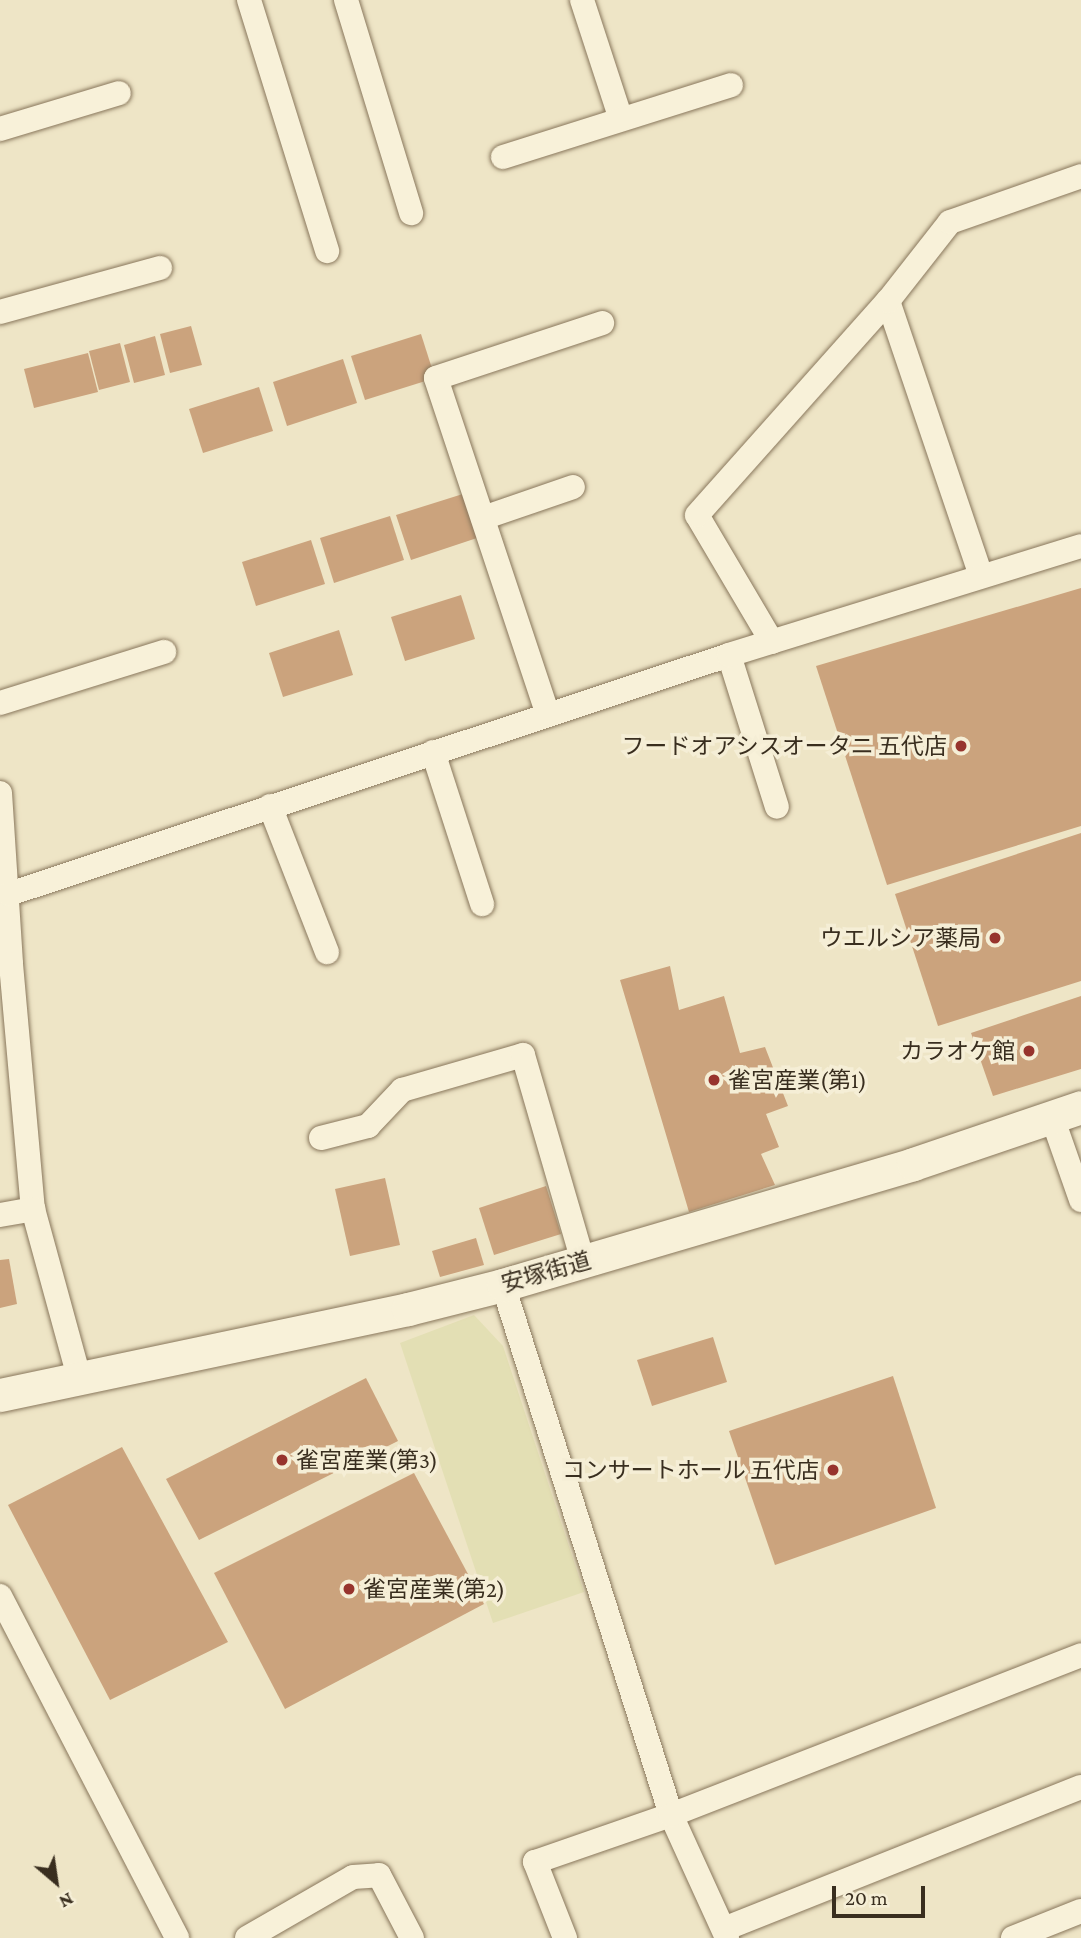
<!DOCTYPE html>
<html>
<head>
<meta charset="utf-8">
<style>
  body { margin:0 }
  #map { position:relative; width:1081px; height:1938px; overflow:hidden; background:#eee5c6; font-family:"Crimson Pro","Noto Sans JP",serif }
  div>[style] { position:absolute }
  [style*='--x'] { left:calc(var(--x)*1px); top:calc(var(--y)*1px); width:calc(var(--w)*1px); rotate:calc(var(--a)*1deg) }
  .farmland>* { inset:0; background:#e3dfb4 }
  .building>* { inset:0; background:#cba37d }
  .roads { filter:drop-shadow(0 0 2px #89775c) drop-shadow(0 0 2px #89775c) }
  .minor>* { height:24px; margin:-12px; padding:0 12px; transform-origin:12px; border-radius:12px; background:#f8f1d9 }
  .secondary>* { height:33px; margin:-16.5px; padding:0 16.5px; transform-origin:16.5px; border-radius:16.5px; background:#f8f1d9 }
  .dots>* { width:19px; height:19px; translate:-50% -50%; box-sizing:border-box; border:4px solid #f5eed6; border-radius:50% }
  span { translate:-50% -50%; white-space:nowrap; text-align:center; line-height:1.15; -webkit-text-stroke:7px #f5eed6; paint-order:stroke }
  .poi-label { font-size:23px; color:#392e1f }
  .right { translate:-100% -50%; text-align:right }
  .left { translate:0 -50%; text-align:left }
  .street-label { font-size:23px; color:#392e1f }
  .north { position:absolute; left:21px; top:1847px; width:70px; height:70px; -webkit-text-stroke:5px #f5eed6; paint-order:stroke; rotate:151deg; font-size:19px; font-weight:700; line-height:28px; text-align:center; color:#392e1f }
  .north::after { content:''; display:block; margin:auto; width:24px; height:32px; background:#392e1f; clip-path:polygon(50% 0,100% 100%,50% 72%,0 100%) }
  .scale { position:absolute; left:832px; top:1886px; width:93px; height:32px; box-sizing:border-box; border:4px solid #392e1f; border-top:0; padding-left:9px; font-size:21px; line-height:24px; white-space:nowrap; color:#392e1f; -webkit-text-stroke:5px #f5eed6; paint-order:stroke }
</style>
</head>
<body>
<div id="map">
  <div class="farmland">
    <div style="clip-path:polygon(474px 1315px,503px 1346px,584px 1592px,493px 1623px,400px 1343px)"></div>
  </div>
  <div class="building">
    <div style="clip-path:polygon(191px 326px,202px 365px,170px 373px,160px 334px)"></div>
    <div style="clip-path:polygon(421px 334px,435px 378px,365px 400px,351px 356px)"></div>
    <div style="clip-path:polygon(155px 336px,165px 375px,134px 383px,124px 345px)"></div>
    <div style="clip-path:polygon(120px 343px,130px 382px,99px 390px,89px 351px)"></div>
    <div style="clip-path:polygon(88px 353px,98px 392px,34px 408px,24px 369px)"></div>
    <div style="clip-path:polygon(343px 359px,357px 403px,287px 426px,273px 382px)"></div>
    <div style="clip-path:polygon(259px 387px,273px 431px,203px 453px,189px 409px)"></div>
    <div style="clip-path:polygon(466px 493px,480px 537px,411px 560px,396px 515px)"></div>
    <div style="clip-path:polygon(390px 516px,404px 560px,334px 583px,320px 538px)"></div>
    <div style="clip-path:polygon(311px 540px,325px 584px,256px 606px,242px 562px)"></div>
    <div style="clip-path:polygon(1081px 588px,1081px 826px,887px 885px,816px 666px)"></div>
    <div style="clip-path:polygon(461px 595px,475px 639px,405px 661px,391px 617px)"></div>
    <div style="clip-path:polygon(339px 630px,353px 675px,283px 697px,269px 653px)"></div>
    <div style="clip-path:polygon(1081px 833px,1081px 981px,938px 1026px,895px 894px)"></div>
    <div style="clip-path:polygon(670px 966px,679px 1010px,724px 996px,740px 1053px,765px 1047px,788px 1106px,766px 1114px,779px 1147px,761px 1154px,775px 1185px,689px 1212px,620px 980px)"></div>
    <div style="clip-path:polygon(1081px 996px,1081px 1069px,993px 1096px,971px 1033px)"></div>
    <div style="clip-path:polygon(385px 1178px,400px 1245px,350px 1256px,335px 1189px)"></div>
    <div style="clip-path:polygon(546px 1186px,561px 1234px,494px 1255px,479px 1208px)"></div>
    <div style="clip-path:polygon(476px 1238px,484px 1265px,440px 1277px,432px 1251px)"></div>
    <div style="clip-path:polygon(9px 1259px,17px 1304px,0 1308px,0 1260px)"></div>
    <div style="clip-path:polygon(713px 1337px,727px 1382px,652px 1406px,637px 1360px)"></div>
    <div style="clip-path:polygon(893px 1376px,936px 1508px,775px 1565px,729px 1431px)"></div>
    <div style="clip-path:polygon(366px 1378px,398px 1441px,199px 1540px,166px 1479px)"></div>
    <div style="clip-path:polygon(122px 1447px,228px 1642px,110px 1700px,8px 1505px)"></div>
    <div style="clip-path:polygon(414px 1473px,484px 1604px,285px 1709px,214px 1573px)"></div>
  </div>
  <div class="roads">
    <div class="minor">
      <div style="--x:249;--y:0;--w:263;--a:72.7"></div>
      <div style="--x:346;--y:0;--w:223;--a:73"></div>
      <div style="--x:582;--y:0;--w:125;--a:71.9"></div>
      <div style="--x:0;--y:129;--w:124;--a:-16.8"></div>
      <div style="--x:503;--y:157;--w:239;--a:-17.5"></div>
      <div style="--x:888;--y:301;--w:290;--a:71.3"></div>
      <div style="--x:0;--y:312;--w:166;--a:-15.4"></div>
      <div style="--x:483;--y:518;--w:95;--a:-19"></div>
      <div style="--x:772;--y:642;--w:147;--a:-120.6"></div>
      <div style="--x:697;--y:515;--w:287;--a:-48.3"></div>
      <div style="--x:888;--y:301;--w:100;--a:-51.9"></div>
      <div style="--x:950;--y:222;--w:139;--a:-19.3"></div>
      <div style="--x:729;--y:655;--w:159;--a:72.5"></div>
      <div style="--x:0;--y:703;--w:172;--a:-17.3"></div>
      <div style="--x:548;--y:715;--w:355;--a:-108.4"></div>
      <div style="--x:436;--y:378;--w:175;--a:-18.3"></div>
      <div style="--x:433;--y:752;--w:160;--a:72.1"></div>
      <div style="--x:0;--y:793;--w:171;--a:86.3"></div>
      <div style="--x:11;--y:964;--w:246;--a:84.9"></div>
      <div style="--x:33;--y:1209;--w:174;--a:74.7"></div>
      <div style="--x:270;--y:806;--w:157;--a:68.7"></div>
      <div style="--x:9;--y:894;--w:759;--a:-18.36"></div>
      <div style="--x:729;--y:655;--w:368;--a:-17.2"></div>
      <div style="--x:1052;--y:1117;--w:88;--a:70.7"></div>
      <div style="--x:321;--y:1138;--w:49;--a:-14.3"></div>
      <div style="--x:368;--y:1126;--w:50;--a:-46.6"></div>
      <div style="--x:402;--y:1090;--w:126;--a:-16.1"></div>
      <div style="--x:523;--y:1055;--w:216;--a:73.8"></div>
      <div style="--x:0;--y:1215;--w:34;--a:-10"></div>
      <div style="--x:503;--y:1285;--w:556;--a:72.41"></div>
      <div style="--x:671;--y:1815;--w:135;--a:65.5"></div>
      <div style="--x:0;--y:1596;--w:385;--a:62.6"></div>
      <div style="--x:724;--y:1929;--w:384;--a:-21.7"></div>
      <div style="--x:247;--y:1938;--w:122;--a:-29.9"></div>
      <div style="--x:353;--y:1877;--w:26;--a:-4"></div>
      <div style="--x:379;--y:1875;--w:71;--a:62.4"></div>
      <div style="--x:565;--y:1938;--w:82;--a:-111.5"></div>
      <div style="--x:535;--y:1862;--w:144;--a:-19.1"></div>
      <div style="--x:671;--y:1815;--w:440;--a:-21.3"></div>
      <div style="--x:1013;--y:1938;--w:73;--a:-21.7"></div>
    </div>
    <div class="secondary">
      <div style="--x:0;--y:1395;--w:417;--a:-11.9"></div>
      <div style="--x:408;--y:1309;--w:98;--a:-14.2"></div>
      <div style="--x:503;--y:1285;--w:427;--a:-16.4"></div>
      <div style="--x:913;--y:1164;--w:177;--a:-18.7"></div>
    </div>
  </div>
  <div class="dots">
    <div style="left:961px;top:746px;background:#97342d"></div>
    <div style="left:995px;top:938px;background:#97342d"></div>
    <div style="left:1029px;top:1051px;background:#97342d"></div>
    <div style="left:714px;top:1080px;background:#97342d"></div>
    <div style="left:282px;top:1460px;background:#97342d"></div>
    <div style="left:833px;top:1470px;background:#97342d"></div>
    <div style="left:349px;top:1589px;background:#97342d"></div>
  </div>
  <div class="poi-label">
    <span class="right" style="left:947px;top:746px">フードオアシスオータニ 五代店</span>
    <span class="right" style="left:981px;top:938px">ウエルシア薬局</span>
    <span class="right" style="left:1015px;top:1051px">カラオケ館</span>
    <span class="left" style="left:728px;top:1080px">雀宮産業(第1)</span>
    <span class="left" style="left:296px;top:1460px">雀宮産業(第3)</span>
    <span class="right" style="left:819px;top:1470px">コンサートホール 五代店</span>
    <span class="left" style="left:363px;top:1589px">雀宮産業(第2)</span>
  </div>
  <div class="street-label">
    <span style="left:546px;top:1272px;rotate:-16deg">安塚街道</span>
  </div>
  <div class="north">N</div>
  <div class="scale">20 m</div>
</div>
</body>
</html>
